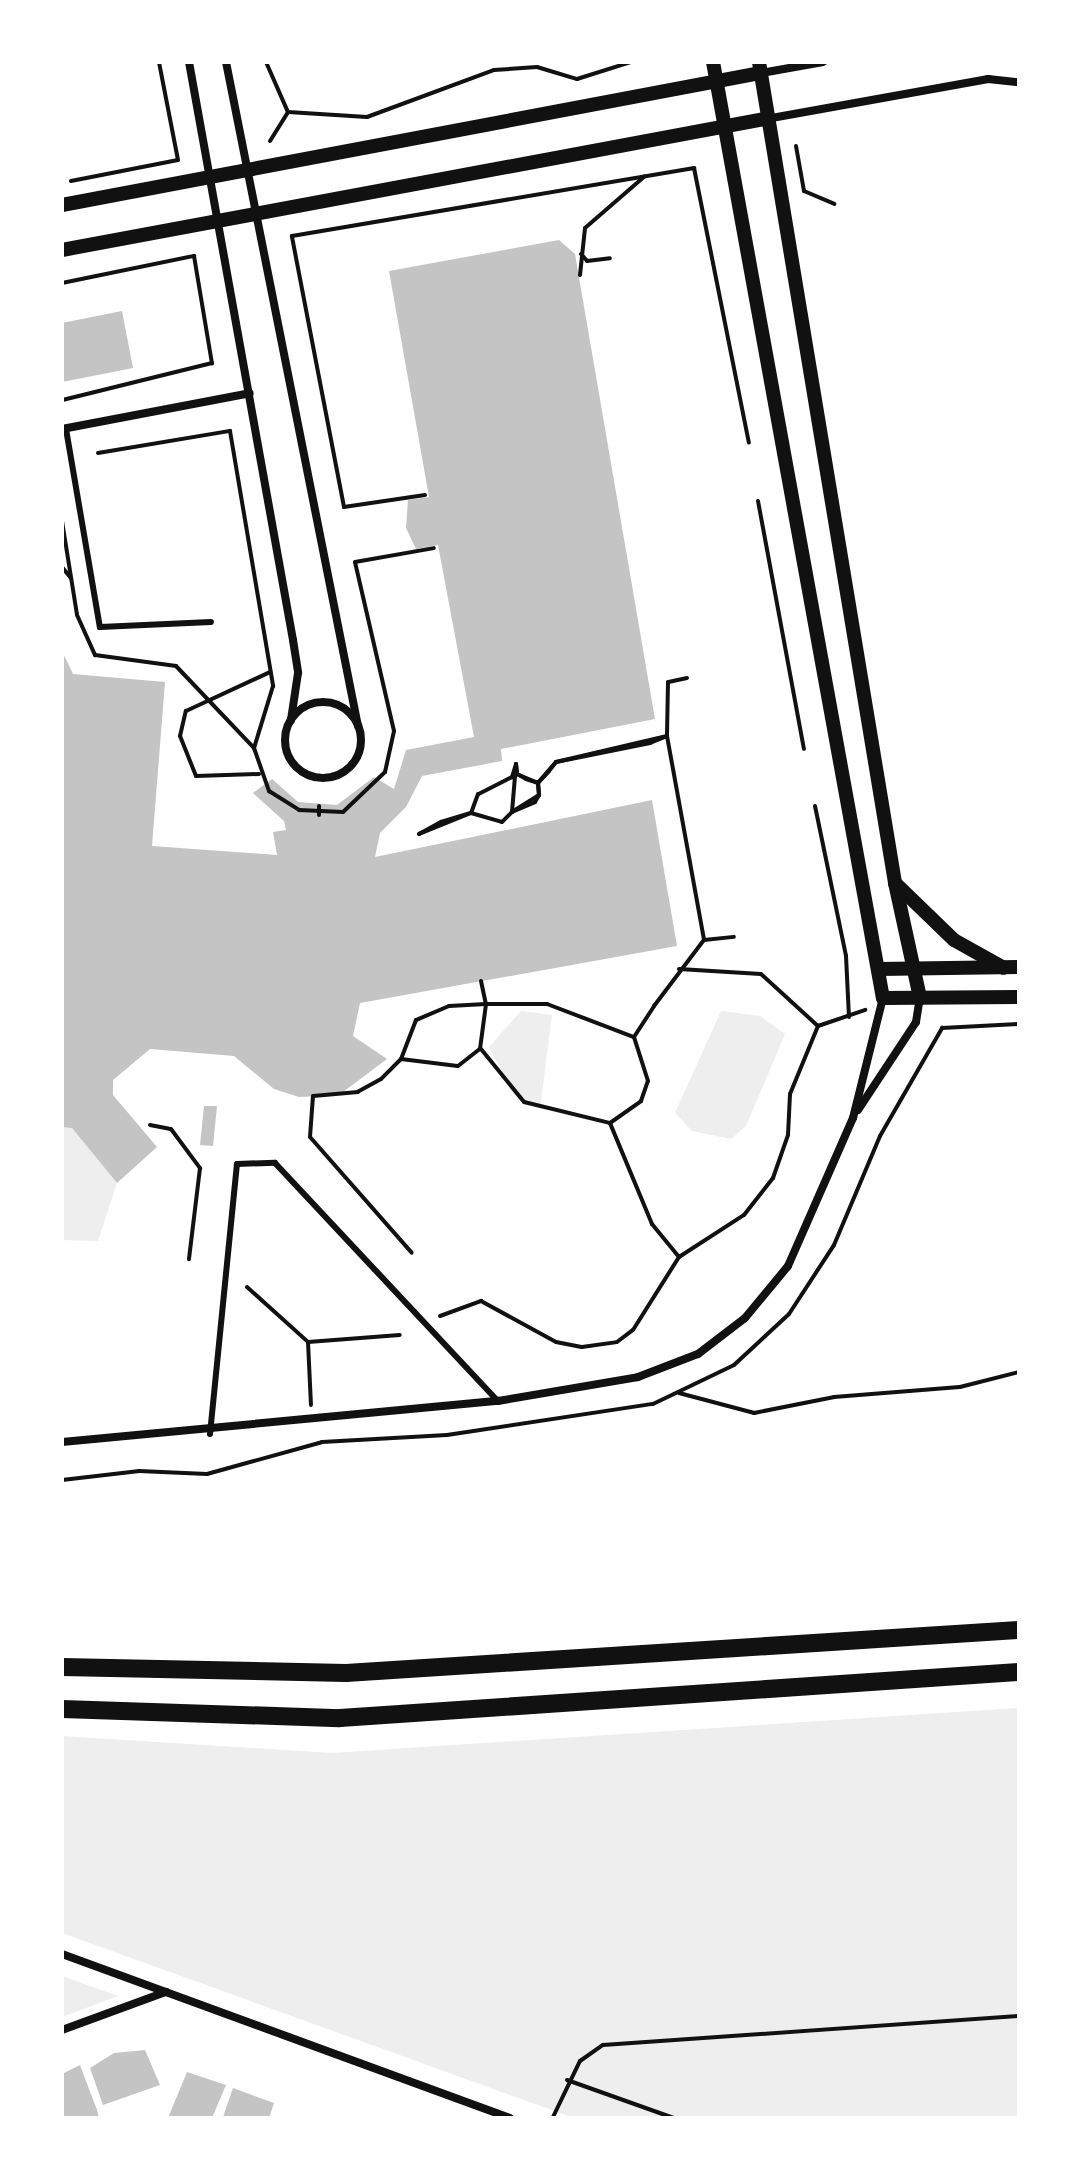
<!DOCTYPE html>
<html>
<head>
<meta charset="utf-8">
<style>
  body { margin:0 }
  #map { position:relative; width:1081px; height:2180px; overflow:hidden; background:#fff; font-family:Figtree,sans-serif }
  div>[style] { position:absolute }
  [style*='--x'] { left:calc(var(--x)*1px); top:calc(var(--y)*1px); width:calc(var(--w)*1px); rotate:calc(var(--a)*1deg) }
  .green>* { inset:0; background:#eee }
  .building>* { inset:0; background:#c4c4c4 }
  .path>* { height:4px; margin:-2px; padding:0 2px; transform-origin:2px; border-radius:2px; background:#111 }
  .service>* { height:6px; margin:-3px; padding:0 3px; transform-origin:3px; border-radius:3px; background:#111 }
  .minor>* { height:8px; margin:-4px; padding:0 4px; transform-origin:4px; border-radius:4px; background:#111 }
  .minor>.ring { margin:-4px; padding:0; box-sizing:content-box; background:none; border:8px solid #111; border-radius:50% }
  .tertiary>* { height:14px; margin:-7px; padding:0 7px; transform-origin:7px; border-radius:7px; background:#111 }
  .primary>* { height:18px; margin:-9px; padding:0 9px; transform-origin:9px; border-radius:9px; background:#111 }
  span { translate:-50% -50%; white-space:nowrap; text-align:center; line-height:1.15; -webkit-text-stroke:8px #fff; paint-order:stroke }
  .frame { position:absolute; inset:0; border:64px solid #fff; pointer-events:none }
</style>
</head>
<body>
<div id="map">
  <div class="green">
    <div style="clip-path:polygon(521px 1011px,552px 1015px,540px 1109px,515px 1096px,489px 1047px)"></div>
    <div style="clip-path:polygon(721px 1011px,760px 1016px,785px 1034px,746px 1126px,731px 1139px,692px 1131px,675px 1113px)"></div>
    <div style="clip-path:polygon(62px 1127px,72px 1128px,117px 1183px,98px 1241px,62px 1240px)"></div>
    <div style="clip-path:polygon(1019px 1708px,1019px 2118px,574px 2118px,62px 1933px,62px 1736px,332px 1753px)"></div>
    <div style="clip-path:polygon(62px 1976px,118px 1996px,62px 2017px)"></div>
  </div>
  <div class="building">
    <div style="clip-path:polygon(559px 240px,575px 254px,655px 719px,501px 749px,502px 761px,422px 776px,406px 807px,380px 833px,375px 857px,652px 800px,677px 946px,360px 1003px,353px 1036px,387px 1059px,339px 1095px,299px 1097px,274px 1089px,234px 1056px,150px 1049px,113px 1080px,113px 1095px,157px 1147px,117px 1183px,72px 1128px,62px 1127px,62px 651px,73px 674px,165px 682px,152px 846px,277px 855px,273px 832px,286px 830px,284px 821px,253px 793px,272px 779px,298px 802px,337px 805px,374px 777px,394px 789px,406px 750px,474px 737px,438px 545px,416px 549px,406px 528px,408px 500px,429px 497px,389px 271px)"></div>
    <div style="clip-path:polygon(122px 311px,133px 368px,62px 382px,62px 323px)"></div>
    <div style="clip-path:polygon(204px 1106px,217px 1106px,213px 1146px,200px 1145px)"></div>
    <div style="clip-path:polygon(145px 2050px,160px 2085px,103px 2105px,90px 2068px,114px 2053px)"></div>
    <div style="clip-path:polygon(80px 2065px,97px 2110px,99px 2118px,62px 2118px,62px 2074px)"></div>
    <div style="clip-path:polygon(187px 2072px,226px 2085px,212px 2118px,168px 2118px)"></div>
    <div style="clip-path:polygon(233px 2088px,274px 2103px,269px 2118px,223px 2117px)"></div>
  </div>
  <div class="path">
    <div style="--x:266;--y:62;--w:55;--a:66.3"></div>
    <div style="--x:270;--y:141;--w:34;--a:-58"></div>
    <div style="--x:288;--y:112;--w:79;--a:3.6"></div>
    <div style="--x:367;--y:117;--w:135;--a:-20.3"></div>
    <div style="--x:494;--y:70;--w:43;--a:-4"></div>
    <div style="--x:537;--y:67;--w:42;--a:16.7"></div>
    <div style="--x:577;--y:79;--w:57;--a:-17.5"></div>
    <div style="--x:796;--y:146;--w:46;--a:79.9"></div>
    <div style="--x:804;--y:191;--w:33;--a:23"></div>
    <div style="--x:71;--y:181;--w:109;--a:-11.1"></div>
    <div style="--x:178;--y:160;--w:100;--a:-101"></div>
    <div style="--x:581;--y:254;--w:9;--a:49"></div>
    <div style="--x:587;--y:261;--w:23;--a:-7"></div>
    <div style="--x:580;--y:275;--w:47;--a:-83.9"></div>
    <div style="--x:585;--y:228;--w:79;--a:-40.9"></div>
    <div style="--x:62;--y:283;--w:135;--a:-11.6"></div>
    <div style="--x:194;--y:256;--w:109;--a:80.5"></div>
    <div style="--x:212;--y:363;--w:154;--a:166.1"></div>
    <div style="--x:98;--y:453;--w:134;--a:-9.5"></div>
    <div style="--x:230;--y:431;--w:259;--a:80.4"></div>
    <div style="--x:273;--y:686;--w:65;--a:107"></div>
    <div style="--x:254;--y:748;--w:46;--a:70.8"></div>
    <div style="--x:269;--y:791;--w:36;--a:32"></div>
    <div style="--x:299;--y:810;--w:44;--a:2.6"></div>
    <div style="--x:343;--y:812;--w:58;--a:-43.6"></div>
    <div style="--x:385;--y:772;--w:42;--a:-77.6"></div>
    <div style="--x:394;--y:731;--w:173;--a:-103"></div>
    <div style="--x:355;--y:562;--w:80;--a:-10"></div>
    <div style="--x:425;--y:495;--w:82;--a:171.6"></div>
    <div style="--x:344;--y:507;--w:276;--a:-100.9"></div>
    <div style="--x:292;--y:236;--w:408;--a:-9.6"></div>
    <div style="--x:694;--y:168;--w:280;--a:78.7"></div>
    <div style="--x:758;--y:501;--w:252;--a:79.5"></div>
    <div style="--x:62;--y:521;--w:95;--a:80.9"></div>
    <div style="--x:77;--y:615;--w:44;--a:65.8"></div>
    <div style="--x:95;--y:655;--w:82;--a:7.7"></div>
    <div style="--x:176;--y:666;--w:113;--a:46.4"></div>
    <div style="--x:62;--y:567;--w:14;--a:51"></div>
    <div style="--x:687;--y:678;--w:19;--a:168"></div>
    <div style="--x:668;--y:682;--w:54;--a:91.1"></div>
    <div style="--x:667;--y:736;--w:207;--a:79.7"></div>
    <div style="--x:667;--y:736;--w:114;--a:166.8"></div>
    <div style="--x:556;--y:762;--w:28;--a:131"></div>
    <div style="--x:538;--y:783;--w:23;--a:-157"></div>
    <div style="--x:517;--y:774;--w:10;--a:-96"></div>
    <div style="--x:516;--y:764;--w:14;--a:107"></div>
    <div style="--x:512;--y:777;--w:38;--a:153"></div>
    <div style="--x:478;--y:794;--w:20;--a:110"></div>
    <div style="--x:471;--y:813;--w:56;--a:158"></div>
    <div style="--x:419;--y:834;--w:25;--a:-29"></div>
    <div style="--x:441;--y:822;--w:31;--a:-17"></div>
    <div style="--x:471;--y:813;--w:32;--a:16"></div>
    <div style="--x:502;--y:822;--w:14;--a:-45"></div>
    <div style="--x:512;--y:812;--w:48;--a:-85.2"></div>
    <div style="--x:516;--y:764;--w:10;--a:84"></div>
    <div style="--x:517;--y:774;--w:10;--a:29"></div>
    <div style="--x:526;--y:779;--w:13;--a:18"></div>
    <div style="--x:538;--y:783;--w:12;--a:85"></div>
    <div style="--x:539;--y:795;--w:32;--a:148"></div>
    <div style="--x:512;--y:812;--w:25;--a:-23"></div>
    <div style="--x:535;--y:802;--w:8;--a:-60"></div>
    <div style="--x:539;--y:795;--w:12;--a:-95"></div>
    <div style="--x:538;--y:783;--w:16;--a:-47"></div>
    <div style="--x:549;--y:771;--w:11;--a:-52"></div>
    <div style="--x:556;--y:762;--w:96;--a:-11.4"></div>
    <div style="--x:650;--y:743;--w:18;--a:-22"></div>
    <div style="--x:259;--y:774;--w:63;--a:178.2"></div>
    <div style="--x:196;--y:776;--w:43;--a:-111.8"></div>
    <div style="--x:180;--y:736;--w:26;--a:-77"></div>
    <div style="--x:186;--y:711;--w:93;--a:-24.9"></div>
    <div style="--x:815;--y:806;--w:153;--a:78.3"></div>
    <div style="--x:846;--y:956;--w:61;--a:87.2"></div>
    <div style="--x:319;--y:815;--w:9;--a:-90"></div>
    <div style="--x:679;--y:969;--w:82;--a:3.5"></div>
    <div style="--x:761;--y:974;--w:77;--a:42.4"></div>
    <div style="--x:481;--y:981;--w:24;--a:78"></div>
    <div style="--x:486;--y:1004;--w:61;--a:0"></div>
    <div style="--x:547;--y:1004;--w:93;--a:20.8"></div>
    <div style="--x:818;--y:1026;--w:50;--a:-18.8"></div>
    <div style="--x:481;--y:1049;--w:68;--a:50.9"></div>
    <div style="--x:524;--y:1102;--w:89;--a:13.7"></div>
    <div style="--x:401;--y:1059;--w:57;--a:7"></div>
    <div style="--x:458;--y:1066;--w:28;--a:-38"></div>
    <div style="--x:480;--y:1049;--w:45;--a:-82.4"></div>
    <div style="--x:486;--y:1004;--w:37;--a:177"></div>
    <div style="--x:449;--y:1006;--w:36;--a:157"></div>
    <div style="--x:416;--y:1020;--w:42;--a:111"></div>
    <div style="--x:401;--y:1059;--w:28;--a:135"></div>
    <div style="--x:381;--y:1079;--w:26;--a:151"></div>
    <div style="--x:358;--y:1092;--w:45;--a:174.9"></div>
    <div style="--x:313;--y:1096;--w:41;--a:94.2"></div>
    <div style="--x:310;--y:1137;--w:154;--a:48.7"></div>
    <div style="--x:150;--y:1125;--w:21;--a:11"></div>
    <div style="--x:171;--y:1129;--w:49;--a:53.4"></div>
    <div style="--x:200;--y:1168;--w:92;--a:96.9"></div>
    <div style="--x:679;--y:1257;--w:43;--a:-129.3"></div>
    <div style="--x:652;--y:1224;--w:109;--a:-112.6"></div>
    <div style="--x:610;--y:1123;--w:38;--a:-35"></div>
    <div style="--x:641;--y:1101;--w:21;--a:-71"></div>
    <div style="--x:648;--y:1081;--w:46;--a:-107.7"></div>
    <div style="--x:634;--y:1037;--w:37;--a:-57"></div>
    <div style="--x:654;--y:1006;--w:83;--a:-52.9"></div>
    <div style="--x:704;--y:940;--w:30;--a:-6"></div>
    <div style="--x:247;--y:1287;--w:82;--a:42"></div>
    <div style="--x:308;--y:1342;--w:63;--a:87.3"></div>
    <div style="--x:440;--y:1316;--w:44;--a:-20.1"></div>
    <div style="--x:481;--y:1301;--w:85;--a:28.7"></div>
    <div style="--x:556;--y:1342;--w:26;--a:11"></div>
    <div style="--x:582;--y:1347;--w:35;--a:-8"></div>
    <div style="--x:617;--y:1342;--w:20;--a:-37"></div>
    <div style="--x:633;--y:1330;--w:86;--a:-57.8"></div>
    <div style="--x:679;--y:1257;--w:77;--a:-32.9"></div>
    <div style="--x:744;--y:1215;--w:47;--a:-51.9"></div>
    <div style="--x:773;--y:1178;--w:46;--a:-70.8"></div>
    <div style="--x:788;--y:1135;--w:41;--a:-87.2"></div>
    <div style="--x:790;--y:1094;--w:74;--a:-67.6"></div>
    <div style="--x:308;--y:1342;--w:92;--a:-4.4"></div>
    <div style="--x:679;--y:1393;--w:78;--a:14.9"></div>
    <div style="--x:754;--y:1413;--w:82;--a:-11.3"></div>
    <div style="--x:834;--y:1397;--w:126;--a:-4.5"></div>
    <div style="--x:960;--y:1387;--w:61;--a:-14.3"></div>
    <div style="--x:62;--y:1480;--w:78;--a:-6.7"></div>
    <div style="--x:139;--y:1471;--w:68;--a:2.5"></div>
    <div style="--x:207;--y:1474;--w:119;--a:-15.5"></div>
    <div style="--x:322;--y:1442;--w:125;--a:-3.2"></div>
    <div style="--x:447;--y:1435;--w:208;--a:-8.6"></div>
    <div style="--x:653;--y:1404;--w:90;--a:-25.7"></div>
    <div style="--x:734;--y:1365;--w:75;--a:-42.8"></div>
    <div style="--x:789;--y:1314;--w:82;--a:-56.9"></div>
    <div style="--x:834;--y:1245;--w:118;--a:-67.1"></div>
    <div style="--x:880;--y:1136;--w:125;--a:-60.1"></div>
    <div style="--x:942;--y:1028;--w:77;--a:-3"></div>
    <div style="--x:567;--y:2080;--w:114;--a:19.6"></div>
    <div style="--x:553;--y:2117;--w:62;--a:-64.3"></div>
    <div style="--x:580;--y:2061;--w:28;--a:-35"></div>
    <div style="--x:603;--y:2045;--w:417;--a:-4"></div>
  </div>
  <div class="service">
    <div style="--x:66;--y:429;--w:201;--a:80.3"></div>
    <div style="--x:100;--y:627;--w:111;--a:-2.6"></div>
    <div style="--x:210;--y:1434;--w:271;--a:-84.3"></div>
    <div style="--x:237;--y:1164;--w:38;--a:-2"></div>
    <div style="--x:275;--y:1163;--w:326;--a:46.9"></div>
  </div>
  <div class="minor">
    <div style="--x:189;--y:62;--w:587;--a:79.8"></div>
    <div style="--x:293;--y:640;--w:33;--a:81"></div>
    <div style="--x:298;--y:673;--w:48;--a:98.5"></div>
    <div style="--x:226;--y:62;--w:677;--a:78.76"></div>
    <div style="--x:761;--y:73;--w:63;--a:-10.1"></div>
    <div style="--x:766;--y:119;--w:226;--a:-10.2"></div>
    <div style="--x:988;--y:79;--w:31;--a:6"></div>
    <div style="--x:62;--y:429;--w:191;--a:-10.8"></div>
    <div class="ring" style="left:285px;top:702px;width:68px;height:68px"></div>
    <div style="--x:858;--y:1110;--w:105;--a:-56.6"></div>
    <div style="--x:916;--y:1022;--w:24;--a:-81"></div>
    <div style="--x:62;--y:1442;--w:438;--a:-5.4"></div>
    <div style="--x:498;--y:1401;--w:142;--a:-9.7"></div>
    <div style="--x:638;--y:1377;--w:64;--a:-21"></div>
    <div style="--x:698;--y:1354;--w:59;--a:-37.5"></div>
    <div style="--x:745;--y:1318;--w:67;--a:-50.4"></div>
    <div style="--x:788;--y:1266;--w:162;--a:-66.3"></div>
    <div style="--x:853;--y:1118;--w:124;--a:-76"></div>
    <div style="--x:62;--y:1954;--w:477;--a:20.1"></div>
    <div style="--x:62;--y:2030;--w:111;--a:-20.1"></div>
  </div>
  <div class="tertiary">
    <div style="--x:713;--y:62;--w:951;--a:79.71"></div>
    <div style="--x:883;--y:998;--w:136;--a:-0.4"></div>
    <div style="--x:759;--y:62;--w:832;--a:80.59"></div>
    <div style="--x:895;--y:883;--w:118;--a:77.7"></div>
    <div style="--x:62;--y:205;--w:710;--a:-10.71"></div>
    <div style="--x:62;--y:250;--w:715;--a:-10.56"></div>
    <div style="--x:895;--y:883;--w:82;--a:44"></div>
    <div style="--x:954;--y:940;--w:57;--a:29.2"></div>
    <div style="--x:879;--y:969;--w:140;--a:-0.8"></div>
  </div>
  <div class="primary">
    <div style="--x:62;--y:1667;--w:284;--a:1.2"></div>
    <div style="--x:346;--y:1673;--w:674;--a:-3.66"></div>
    <div style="--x:62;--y:1709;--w:278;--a:1.9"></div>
    <div style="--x:340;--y:1718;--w:681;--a:-3.88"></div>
  </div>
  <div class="frame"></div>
</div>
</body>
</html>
